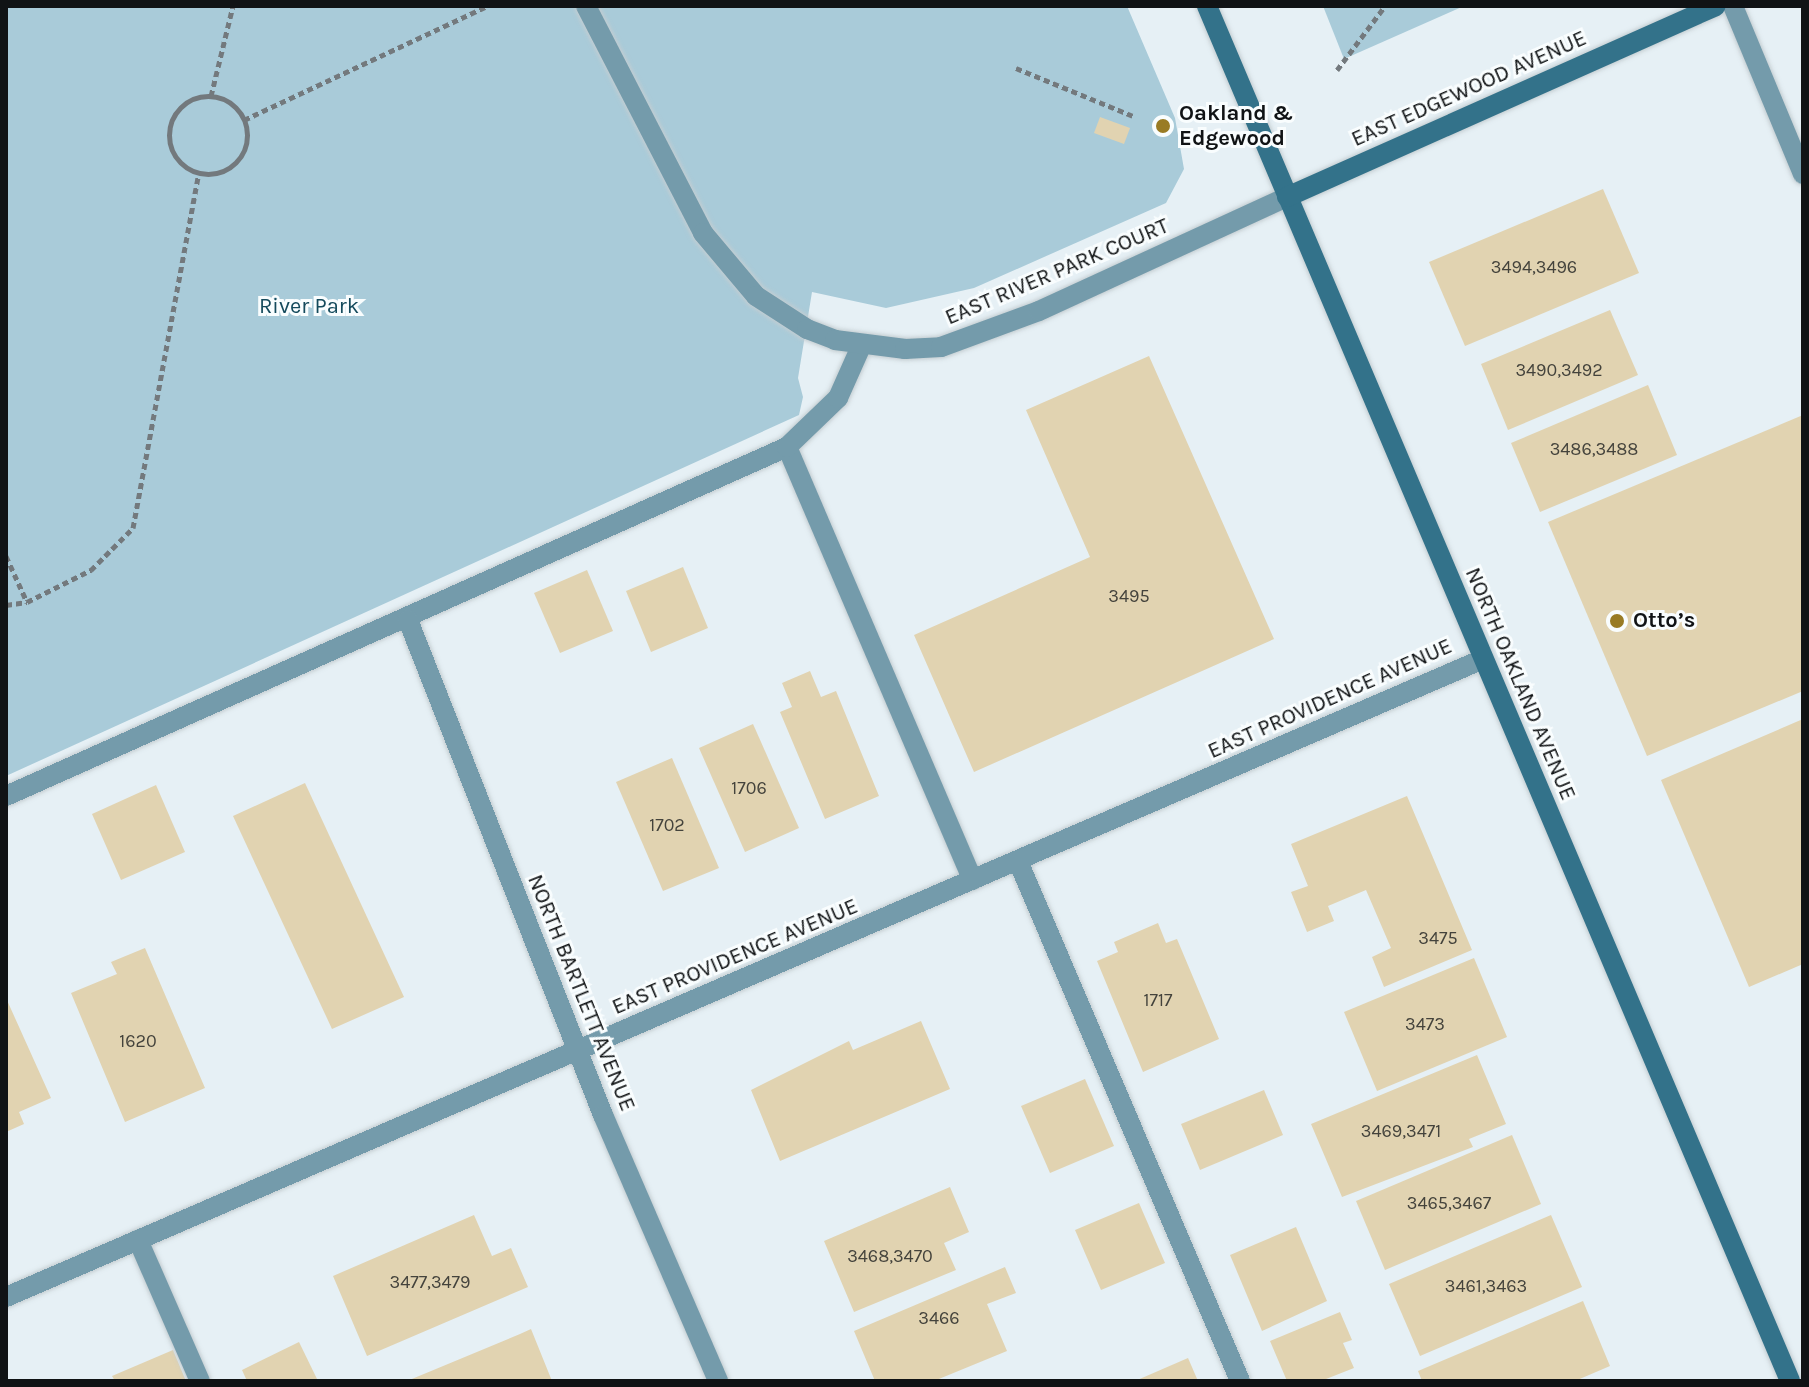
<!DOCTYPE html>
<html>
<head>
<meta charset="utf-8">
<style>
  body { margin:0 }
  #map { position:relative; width:1809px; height:1387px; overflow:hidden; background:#e6f0f5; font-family:Karla,sans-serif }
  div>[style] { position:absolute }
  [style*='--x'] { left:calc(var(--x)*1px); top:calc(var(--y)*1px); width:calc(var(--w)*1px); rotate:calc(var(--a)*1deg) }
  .green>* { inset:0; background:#a9cbd9 }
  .building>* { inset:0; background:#e1d3b1 }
  .path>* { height:5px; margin-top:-2.5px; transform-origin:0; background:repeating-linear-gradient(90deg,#73797d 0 6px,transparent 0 10px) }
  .path>.ring { margin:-2.5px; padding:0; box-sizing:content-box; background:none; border:5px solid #73797d; border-radius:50% }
  .roads { filter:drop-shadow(0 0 2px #c4cdd1) drop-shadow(0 0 2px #c4cdd1) }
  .lane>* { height:20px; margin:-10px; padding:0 10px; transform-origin:10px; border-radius:10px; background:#749bab }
  .street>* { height:20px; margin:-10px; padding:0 10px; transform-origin:10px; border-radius:10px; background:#749bab }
  .secondary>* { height:20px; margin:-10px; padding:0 10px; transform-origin:10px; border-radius:10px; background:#33728a }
  .dots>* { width:22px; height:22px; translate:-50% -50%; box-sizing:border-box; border:4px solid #f9fdfe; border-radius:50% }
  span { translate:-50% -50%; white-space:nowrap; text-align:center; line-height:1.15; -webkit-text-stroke:6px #f9fdfe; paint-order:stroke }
  .number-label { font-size:18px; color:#44433c }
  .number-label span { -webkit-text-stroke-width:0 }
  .street-label { font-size:22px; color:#101315 }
  .poi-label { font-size:22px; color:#101315; font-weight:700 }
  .left { translate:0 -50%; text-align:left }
  .park-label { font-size:22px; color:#144a5c }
  .frame { position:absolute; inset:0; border:8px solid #101315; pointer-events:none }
</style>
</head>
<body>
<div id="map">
  <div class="green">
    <div style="clip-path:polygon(6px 6px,1127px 6px,1175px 118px,1184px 169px,1166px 203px,974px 288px,886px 308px,812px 292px,798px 378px,803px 397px,799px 415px,6px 776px)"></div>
    <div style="clip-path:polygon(1323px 6px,1464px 6px,1344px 59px)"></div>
  </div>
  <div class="building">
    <div style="clip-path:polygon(1100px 117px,1130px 128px,1124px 144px,1094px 133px)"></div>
    <div style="clip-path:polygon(1603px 189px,1639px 273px,1465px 346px,1429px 262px)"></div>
    <div style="clip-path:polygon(1610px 310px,1638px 375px,1508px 430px,1481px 364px)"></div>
    <div style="clip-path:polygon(1149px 356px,1274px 639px,974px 772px,914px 635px,1090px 557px,1026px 410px)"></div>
    <div style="clip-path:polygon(1648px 385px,1677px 455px,1540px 512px,1511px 443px)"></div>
    <div style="clip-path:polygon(1803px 415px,1803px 691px,1647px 756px,1548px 522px)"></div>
    <div style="clip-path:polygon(683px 567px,708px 628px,651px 652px,626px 591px)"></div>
    <div style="clip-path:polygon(587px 570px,613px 631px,560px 653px,534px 593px)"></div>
    <div style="clip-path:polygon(810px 671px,821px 697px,836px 691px,879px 796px,825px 819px,780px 712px,792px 707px,782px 683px)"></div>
    <div style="clip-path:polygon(1803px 719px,1803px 964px,1749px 987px,1661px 780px)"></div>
    <div style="clip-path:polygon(753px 724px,799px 828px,745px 852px,699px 748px)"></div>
    <div style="clip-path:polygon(672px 758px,719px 868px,663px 891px,616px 782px)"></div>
    <div style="clip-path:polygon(305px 783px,404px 997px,332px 1029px,233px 816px)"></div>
    <div style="clip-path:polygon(156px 785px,185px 852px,121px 880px,92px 814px)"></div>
    <div style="clip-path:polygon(1407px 796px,1472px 950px,1384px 987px,1372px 957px,1391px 948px,1366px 890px,1328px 906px,1334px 921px,1307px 932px,1291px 892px,1308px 886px,1291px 844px)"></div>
    <div style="clip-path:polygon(1158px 923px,1166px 943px,1177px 939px,1219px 1039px,1143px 1072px,1097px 961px,1118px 952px,1114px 942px)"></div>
    <div style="clip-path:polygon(145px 948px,205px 1088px,125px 1122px,71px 993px,117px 974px,111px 962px)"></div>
    <div style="clip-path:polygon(1474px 958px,1507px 1037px,1377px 1091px,1344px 1012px)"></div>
    <div style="clip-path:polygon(6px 998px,51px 1098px,19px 1112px,24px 1124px,6px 1132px)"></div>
    <div style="clip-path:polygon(921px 1021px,950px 1089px,780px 1161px,751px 1090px,849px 1041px,853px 1050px)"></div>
    <div style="clip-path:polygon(1477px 1055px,1506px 1124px,1469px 1139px,1473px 1147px,1342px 1197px,1311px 1124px)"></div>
    <div style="clip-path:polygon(1085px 1079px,1114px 1146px,1050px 1173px,1021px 1106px)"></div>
    <div style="clip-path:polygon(1264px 1090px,1283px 1135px,1200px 1170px,1181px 1124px)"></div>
    <div style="clip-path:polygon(1512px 1135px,1541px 1204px,1385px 1270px,1356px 1201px)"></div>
    <div style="clip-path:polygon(950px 1187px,969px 1232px,944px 1243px,956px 1270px,854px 1312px,824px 1241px)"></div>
    <div style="clip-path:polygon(1139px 1203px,1165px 1263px,1101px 1290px,1075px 1230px)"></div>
    <div style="clip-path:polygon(474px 1215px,492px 1256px,511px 1248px,528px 1287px,367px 1356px,333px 1276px)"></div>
    <div style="clip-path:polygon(1551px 1215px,1582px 1287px,1420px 1356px,1389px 1284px)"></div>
    <div style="clip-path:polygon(1296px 1227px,1327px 1301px,1262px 1331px,1230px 1255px)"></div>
    <div style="clip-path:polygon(1005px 1267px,1016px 1293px,987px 1304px,1007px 1351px,934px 1381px,875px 1381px,854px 1331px)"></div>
    <div style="clip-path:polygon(1583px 1301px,1610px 1366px,1575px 1381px,1422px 1381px,1418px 1371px)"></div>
    <div style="clip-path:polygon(1340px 1312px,1352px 1340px,1343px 1343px,1354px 1368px,1321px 1381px,1287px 1381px,1270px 1341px)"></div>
    <div style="clip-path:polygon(531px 1329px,552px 1381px,407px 1381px,520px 1334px)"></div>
    <div style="clip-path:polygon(299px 1342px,318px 1381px,247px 1381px,242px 1370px)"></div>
    <div style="clip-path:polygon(173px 1350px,186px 1381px,115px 1381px,112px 1376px)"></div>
    <div style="clip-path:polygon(1188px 1358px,1198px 1381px,1135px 1381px)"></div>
  </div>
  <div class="path">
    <div style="--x:1016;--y:68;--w:126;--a:22.3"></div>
    <div style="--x:1337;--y:70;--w:80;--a:-53.1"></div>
    <div style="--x:211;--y:96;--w:93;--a:-76.3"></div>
    <div class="ring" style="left:169px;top:96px;width:73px;height:73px"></div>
    <div style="--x:244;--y:120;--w:268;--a:-25.1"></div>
    <div style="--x:6;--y:556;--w:51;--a:65.5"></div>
    <div style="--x:6;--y:605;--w:21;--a:-8"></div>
    <div style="--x:27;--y:602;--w:72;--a:-26.6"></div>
    <div style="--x:91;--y:570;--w:59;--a:-45"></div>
    <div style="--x:133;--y:528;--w:361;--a:-79.5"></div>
  </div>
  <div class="roads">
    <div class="lane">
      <div style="--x:1733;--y:6;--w:182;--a:67.4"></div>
      <div style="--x:787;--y:447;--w:471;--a:66.8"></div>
      <div style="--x:6;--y:796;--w:855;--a:-24.08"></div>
      <div style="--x:787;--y:447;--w:71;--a:-43.9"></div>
      <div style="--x:838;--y:398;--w:59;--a:-66"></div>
      <div style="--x:1018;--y:861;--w:565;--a:66.88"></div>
      <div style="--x:138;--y:1240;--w:154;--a:66.3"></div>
    </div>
    <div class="street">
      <div style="--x:586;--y:6;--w:255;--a:62.7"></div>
      <div style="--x:703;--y:233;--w:82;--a:49.9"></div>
      <div style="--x:756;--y:296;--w:61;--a:32.9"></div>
      <div style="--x:807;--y:329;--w:30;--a:21"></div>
      <div style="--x:835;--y:340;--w:71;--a:7.3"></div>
      <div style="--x:905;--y:349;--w:36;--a:-3"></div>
      <div style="--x:941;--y:347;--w:104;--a:-20.2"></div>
      <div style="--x:1039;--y:311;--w:273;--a:-24.7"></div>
      <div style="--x:408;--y:620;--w:532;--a:68.5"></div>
      <div style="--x:603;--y:1115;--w:290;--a:66.6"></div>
      <div style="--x:6;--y:1297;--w:1609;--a:-23.36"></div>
    </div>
    <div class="secondary">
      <div style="--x:1207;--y:6;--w:1493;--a:67.02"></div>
      <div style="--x:1287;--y:197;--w:469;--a:-24"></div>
    </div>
  </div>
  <div class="dots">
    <div style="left:1163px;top:126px;background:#997b24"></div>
    <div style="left:1617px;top:621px;background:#997b24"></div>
  </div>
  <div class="number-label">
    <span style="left:1534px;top:267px">3494,3496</span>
    <span style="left:1559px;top:370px">3490,3492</span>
    <span style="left:1594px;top:449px">3486,3488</span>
    <span style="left:1129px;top:596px">3495</span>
    <span style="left:749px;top:788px">1706</span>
    <span style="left:667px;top:825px">1702</span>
    <span style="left:1438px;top:938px">3475</span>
    <span style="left:1158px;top:1000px">1717</span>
    <span style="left:1425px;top:1024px">3473</span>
    <span style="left:138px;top:1041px">1620</span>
    <span style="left:1401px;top:1131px">3469,3471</span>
    <span style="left:1449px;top:1203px">3465,3467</span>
    <span style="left:890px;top:1256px">3468,3470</span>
    <span style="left:430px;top:1282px">3477,3479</span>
    <span style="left:1486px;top:1286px">3461,3463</span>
    <span style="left:939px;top:1318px">3466</span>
  </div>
  <div class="street-label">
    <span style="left:1469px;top:89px;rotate:-24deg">EAST EDGEWOOD AVENUE</span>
    <span style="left:1057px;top:272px;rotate:-23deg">EAST RIVER PARK COURT</span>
    <span style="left:1520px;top:684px;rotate:67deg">NORTH OAKLAND AVENUE</span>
    <span style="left:1330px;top:699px;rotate:-24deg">EAST PROVIDENCE AVENUE</span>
    <span style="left:735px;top:957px;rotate:-23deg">EAST PROVIDENCE AVENUE</span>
    <span style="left:581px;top:993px;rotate:68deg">NORTH BARTLETT AVENUE</span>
  </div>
  <div class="poi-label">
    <span class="left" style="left:1179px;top:126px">Oakland &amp;<br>Edgewood</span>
    <span class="left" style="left:1633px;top:621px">Otto’s</span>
  </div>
  <div class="park-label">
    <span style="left:309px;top:307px">River Park</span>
  </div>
  <div class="frame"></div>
</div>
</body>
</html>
